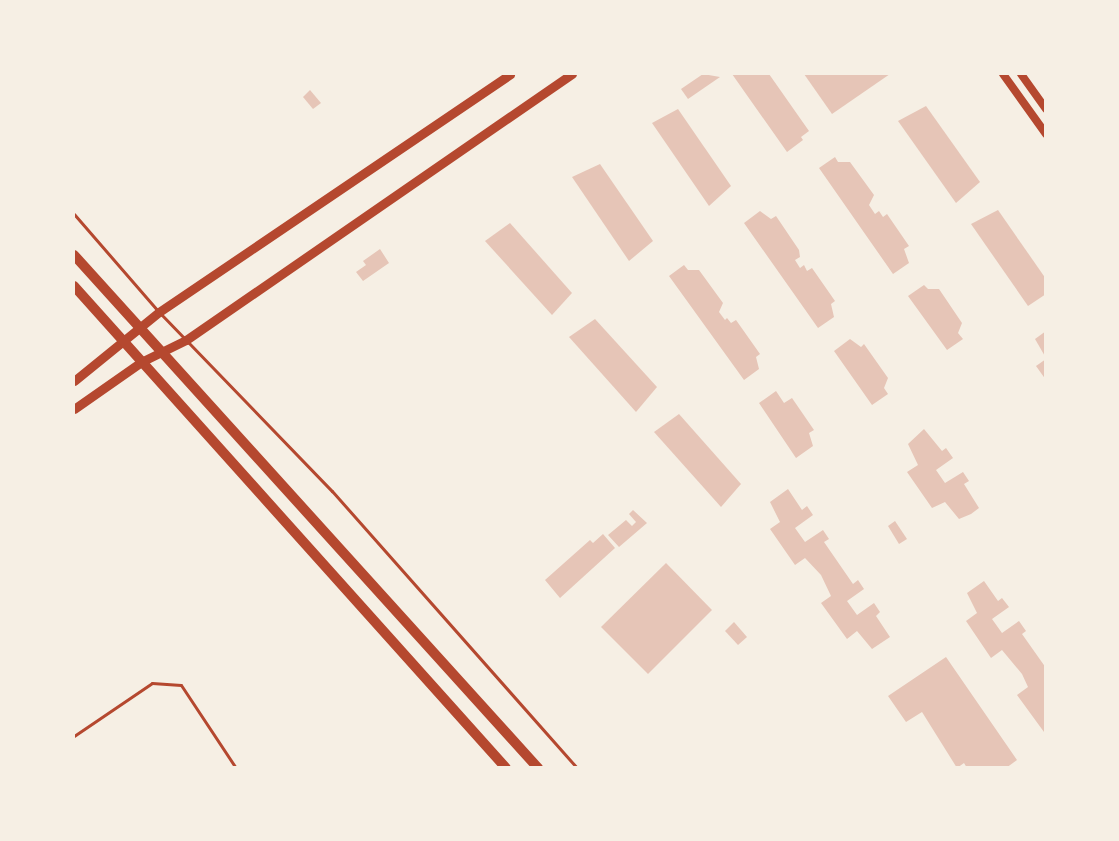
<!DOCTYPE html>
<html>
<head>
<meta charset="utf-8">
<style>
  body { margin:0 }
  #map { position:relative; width:1119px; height:841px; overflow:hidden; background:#f6efe4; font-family:Overpass,sans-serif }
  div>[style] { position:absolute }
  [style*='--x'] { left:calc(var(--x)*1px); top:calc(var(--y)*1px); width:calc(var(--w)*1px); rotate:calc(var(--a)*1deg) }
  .building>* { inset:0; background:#e6c5b7 }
  .service>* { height:3px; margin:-1.5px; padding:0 1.5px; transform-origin:1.5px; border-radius:1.5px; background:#b5482f }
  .tertiary>* { height:8px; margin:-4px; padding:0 4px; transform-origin:4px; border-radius:4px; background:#b5482f }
  .secondary>* { height:9px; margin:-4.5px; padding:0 4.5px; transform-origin:4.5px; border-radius:4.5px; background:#b5482f }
  .primary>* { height:10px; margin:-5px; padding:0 5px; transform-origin:5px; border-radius:5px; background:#b5482f }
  span { translate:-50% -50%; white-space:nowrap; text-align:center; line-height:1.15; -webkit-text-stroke:6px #f6efe4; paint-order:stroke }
  .frame { position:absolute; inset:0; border:75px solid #f6efe4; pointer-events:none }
</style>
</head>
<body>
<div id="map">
  <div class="building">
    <div style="clip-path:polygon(703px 74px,720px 77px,688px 99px,681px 89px)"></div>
    <div style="clip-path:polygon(732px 74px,769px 74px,809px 131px,801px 137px,803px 140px,787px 152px)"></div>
    <div style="clip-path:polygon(804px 74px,890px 74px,832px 114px)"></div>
    <div style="clip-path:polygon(310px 90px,321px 103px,313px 109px,303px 97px)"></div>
    <div style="clip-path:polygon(926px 106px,980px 182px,956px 203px,898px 121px)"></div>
    <div style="clip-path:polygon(678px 109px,731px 186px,709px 206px,652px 123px)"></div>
    <div style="clip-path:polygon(835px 157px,838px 162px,850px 162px,874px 195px,869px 205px,875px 214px,879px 211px,883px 217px,887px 214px,909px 246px,904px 249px,909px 263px,893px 274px,819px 168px)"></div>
    <div style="clip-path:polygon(600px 164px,653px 241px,629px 261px,572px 177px)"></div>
    <div style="clip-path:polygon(998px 210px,1046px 279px,1046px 294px,1028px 306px,971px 224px)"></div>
    <div style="clip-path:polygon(760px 211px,771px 219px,776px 216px,799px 250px,800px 257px,795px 260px,800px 268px,804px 265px,807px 271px,812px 268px,835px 301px,831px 304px,834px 317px,818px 328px,744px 223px)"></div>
    <div style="clip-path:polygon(510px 223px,572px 293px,552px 315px,485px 241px)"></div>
    <div style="clip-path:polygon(380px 249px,389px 263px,363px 281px,356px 272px,366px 265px,363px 261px)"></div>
    <div style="clip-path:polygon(684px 265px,688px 270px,699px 270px,723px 303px,719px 312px,725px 320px,727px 318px,731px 323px,736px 320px,760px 354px,756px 357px,759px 369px,744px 380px,669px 276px)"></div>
    <div style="clip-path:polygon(924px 285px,928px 289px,939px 289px,962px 323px,958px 333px,963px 339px,947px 350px,908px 296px)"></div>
    <div style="clip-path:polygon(595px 319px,657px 387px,636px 412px,569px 337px)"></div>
    <div style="clip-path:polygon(1046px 331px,1046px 358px,1035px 339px)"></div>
    <div style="clip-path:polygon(850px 339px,861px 347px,864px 344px,888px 378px,884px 388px,888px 394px,872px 405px,834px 351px)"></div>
    <div style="clip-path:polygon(1046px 359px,1046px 380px,1036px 366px)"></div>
    <div style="clip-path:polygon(776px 391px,784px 403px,792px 398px,814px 430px,809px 433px,813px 446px,796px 458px,759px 403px)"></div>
    <div style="clip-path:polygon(679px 414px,741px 484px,721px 507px,654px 432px)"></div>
    <div style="clip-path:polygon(924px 429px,942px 451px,946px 448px,953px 458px,936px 470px,945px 483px,963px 472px,969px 481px,964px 484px,979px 508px,971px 514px,959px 519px,945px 502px,932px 508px,907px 472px,918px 465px,908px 444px)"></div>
    <div style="clip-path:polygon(788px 489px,802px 510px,807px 506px,813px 515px,795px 528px,805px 542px,823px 530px,829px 539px,824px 542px,853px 584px,858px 580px,864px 589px,847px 601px,857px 615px,874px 603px,880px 612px,876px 616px,890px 637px,872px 649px,857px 631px,847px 639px,821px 603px,831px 596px,821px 575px,805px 558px,795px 565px,770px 529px,780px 522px,770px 502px)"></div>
    <div style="clip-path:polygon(633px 510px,647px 523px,619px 547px,608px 535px,626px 520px,632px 526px,636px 522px,629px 514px)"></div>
    <div style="clip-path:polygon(895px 521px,907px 539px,899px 544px,888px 526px)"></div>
    <div style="clip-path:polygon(603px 534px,615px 548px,560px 598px,545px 580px,590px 540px,593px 543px)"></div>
    <div style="clip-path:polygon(666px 563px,712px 610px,648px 674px,601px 627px)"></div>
    <div style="clip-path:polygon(984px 581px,998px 601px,1002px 598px,1009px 607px,992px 619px,1002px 633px,1019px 621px,1026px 631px,1022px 634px,1046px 668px,1044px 732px,1017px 695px,1028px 687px,1022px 674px,1002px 650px,991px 658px,966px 621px,977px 613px,967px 593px)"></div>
    <div style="clip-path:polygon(734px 622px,747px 637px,738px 645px,725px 631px)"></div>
    <div style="clip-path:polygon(946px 657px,1017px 760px,1006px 768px,967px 768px,964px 763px,957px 768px,922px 712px,906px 722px,888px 696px)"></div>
  </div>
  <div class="service">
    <div style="--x:74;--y:214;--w:130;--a:49.1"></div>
    <div style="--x:159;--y:312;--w:249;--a:46"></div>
    <div style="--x:332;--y:491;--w:370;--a:48.5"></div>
    <div style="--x:74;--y:736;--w:94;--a:-34.2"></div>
    <div style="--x:152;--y:683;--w:29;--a:4"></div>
    <div style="--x:181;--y:685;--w:100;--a:56.5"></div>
  </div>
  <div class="tertiary">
    <div style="--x:1003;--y:74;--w:74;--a:54.4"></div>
    <div style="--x:1021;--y:74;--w:43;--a:54.5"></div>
  </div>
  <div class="secondary">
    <div style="--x:74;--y:381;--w:109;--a:-39.1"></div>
    <div style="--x:159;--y:312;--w:424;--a:-34.1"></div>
    <div style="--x:74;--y:409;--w:82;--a:-35"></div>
    <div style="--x:141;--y:362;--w:50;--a:-26.1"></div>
    <div style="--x:186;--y:340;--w:469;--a:-34.6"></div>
  </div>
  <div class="primary">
    <div style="--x:74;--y:255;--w:692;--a:47.87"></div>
    <div style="--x:74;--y:286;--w:647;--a:48.13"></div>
  </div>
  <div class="frame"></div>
</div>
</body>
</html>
